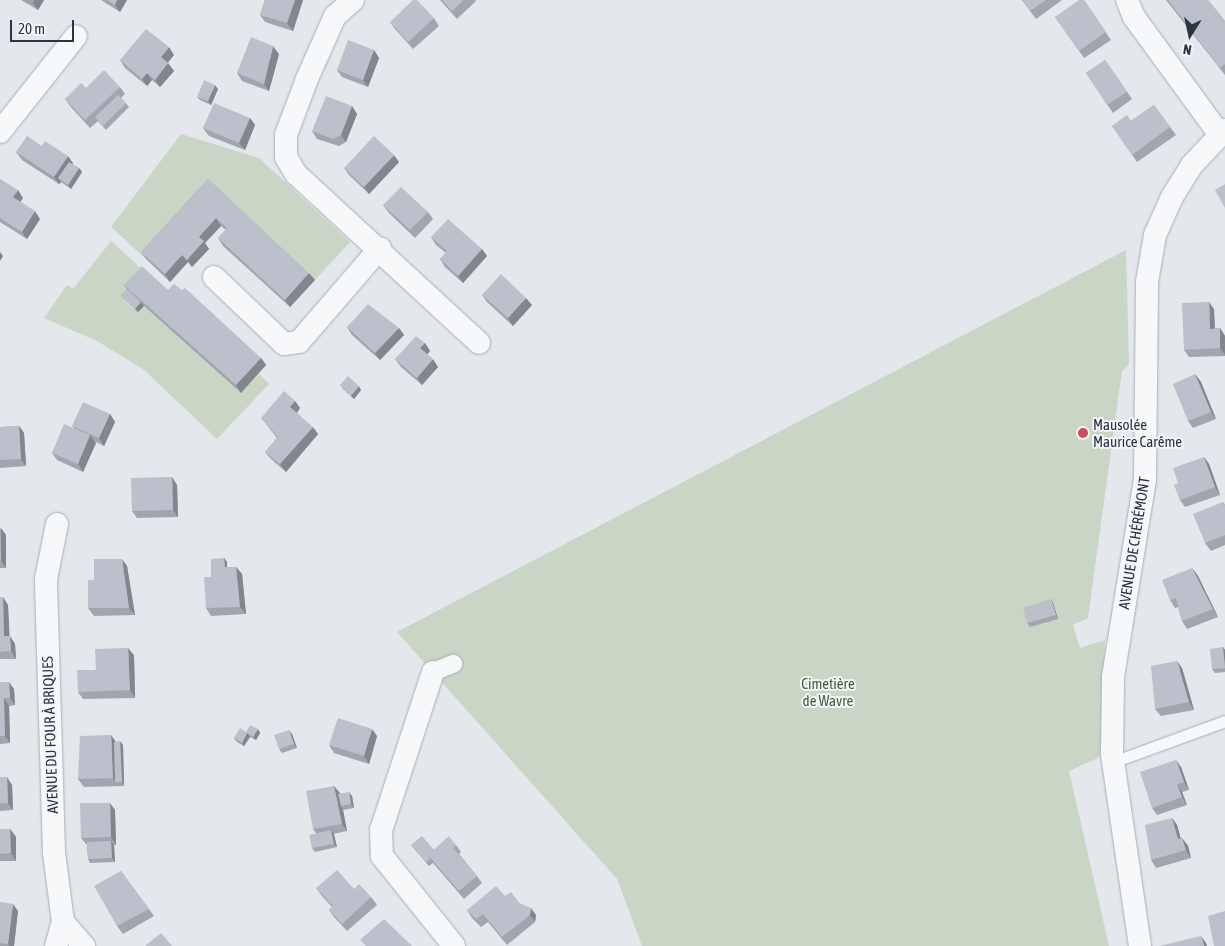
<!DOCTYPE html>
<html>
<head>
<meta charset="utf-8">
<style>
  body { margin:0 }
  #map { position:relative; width:1225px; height:946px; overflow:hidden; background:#e4e7ec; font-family:"Asap Condensed",sans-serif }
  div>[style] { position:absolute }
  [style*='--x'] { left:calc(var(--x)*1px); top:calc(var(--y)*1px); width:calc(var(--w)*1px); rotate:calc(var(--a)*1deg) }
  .green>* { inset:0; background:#c9d6c5 }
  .roads { filter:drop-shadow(0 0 1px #a9aeb7) drop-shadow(0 0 1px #a9aeb7) }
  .service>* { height:11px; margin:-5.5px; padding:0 5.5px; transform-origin:5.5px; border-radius:5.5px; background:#f7f8fa }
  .pedestrian>* { height:18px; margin:-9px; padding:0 9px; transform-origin:9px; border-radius:9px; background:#f7f8fa }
  .minor>* { height:22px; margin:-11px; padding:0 11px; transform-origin:11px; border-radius:11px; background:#f7f8fa }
  .wall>* { inset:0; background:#a1a5ae }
  .shaded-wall>* { inset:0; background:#83868d }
  .building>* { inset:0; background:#bbc0ca }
  .dots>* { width:14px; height:14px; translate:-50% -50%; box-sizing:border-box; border:2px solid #f4f6f9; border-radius:50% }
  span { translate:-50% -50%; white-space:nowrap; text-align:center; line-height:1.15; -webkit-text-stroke:4px #f4f6f9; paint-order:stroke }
  .poi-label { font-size:15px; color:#2b3445 }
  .left { translate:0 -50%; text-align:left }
  .street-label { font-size:15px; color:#2b3445 }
  .park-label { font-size:15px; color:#3f6138 }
  .north { position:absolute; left:1165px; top:10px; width:50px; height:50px; -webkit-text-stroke:4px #f4f6f9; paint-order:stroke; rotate:190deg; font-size:14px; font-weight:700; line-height:20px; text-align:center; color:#2b3445 }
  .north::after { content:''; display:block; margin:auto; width:18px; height:22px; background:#2b3445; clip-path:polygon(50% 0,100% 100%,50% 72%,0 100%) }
  .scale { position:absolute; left:10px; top:20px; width:64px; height:22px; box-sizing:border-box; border:2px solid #2b3445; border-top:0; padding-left:6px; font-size:15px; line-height:18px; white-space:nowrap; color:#2b3445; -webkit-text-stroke:4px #f4f6f9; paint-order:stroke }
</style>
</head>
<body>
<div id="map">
  <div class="green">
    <div style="clip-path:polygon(181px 134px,259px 158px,350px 242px,315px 280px,214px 187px,146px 259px,111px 227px)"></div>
    <div style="clip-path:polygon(111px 241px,147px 274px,124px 300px,138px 312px,144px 306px,241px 393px,259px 374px,269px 384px,217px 439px,143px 369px,97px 341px,44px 318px,67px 285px,73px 289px)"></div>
    <div style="clip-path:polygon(1126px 250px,1129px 364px,1122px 371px,1088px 618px,1073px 625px,1080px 648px,1105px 640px,1100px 757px,1069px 771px,1109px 946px,642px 946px,617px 879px,397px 632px)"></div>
  </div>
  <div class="roads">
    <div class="service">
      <div style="--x:1113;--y:762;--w:119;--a:-20.1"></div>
    </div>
    <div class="pedestrian">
      <div style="--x:433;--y:672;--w:22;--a:-22"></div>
    </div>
    <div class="minor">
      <div style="--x:353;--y:0;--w:24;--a:138"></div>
      <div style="--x:335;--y:16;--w:69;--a:114"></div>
      <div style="--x:307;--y:79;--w:60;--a:110.6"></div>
      <div style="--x:286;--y:135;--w:22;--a:90"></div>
      <div style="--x:286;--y:157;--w:20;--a:60"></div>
      <div style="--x:296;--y:174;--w:249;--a:42.7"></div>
      <div style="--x:1127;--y:0;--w:18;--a:68"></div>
      <div style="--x:1134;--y:17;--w:146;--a:53.9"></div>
      <div style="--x:0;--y:132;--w:122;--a:-51.6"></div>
      <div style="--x:214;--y:277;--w:97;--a:43.7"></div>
      <div style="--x:284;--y:344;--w:15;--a:-8"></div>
      <div style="--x:299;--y:342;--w:124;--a:-49.2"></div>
      <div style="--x:433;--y:672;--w:166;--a:108.2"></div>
      <div style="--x:381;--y:830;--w:26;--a:88"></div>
      <div style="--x:382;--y:856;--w:115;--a:51.3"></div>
      <div style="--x:63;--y:922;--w:32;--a:49"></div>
      <div style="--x:56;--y:946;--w:25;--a:-74"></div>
      <div style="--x:63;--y:922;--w:70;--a:-97.4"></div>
      <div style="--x:54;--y:853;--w:274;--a:-91.7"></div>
      <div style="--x:46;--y:579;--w:56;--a:-78.7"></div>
      <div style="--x:1140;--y:946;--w:195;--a:-98.3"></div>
      <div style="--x:1112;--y:753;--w:76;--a:-89.2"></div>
      <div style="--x:1113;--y:677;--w:201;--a:-80.8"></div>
      <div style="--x:1145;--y:479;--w:197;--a:-89.4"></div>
      <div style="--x:1147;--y:282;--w:48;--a:-80.3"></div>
      <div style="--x:1155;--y:235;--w:42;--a:-65.9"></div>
      <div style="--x:1172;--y:197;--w:38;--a:-58"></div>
      <div style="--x:1192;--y:165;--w:48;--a:-46.7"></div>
    </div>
  </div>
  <div class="wall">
    <div style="clip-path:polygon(21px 0,44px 0,38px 10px)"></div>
    <div style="clip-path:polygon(101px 0,127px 0,120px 12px)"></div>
    <div style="clip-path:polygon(265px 0,303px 0,293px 31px,265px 22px,260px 15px)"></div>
    <div style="clip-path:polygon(440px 0,475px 0,476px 1px,457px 19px)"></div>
    <div style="clip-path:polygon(1022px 0,1062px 0,1036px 19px)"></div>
    <div style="clip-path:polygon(1084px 0,1111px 40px,1084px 58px,1055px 17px)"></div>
    <div style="clip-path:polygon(1166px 0,1208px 0,1225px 21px,1225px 75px)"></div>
    <div style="clip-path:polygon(434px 18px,439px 26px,413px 49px,395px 29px,390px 22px)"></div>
    <div style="clip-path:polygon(374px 50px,379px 58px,368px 87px,342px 77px,337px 70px)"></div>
    <div style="clip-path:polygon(279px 54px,269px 91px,242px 81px,237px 73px)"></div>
    <div style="clip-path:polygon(174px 55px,168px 63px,174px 71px,160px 87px,152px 80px,147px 86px,125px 68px,120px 60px)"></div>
    <div style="clip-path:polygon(1105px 60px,1132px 99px,1113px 113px,1086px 73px)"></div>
    <div style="clip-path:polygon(120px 87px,125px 94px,121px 98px,129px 107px,106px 130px,98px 121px,90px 128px,70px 106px,65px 99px,86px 88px)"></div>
    <div style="clip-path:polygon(218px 89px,211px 105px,200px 100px,197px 97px)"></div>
    <div style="clip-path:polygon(1154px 105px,1176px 135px,1137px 162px,1112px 126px,1131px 121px)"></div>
    <div style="clip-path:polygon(352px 106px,357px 114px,346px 142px,339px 146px,317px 139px,312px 131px)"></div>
    <div style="clip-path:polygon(250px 118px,255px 125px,245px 150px,209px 136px,203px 128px)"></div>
    <div style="clip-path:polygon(42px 146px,73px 163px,72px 164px,79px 168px,82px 172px,71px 189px,61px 182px,59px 184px,22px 160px,16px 152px)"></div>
    <div style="clip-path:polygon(399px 162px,369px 194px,349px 175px,344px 168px)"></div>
    <div style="clip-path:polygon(0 179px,23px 198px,20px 202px,40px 219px,27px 239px,0 222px)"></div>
    <div style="clip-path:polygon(208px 179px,315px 280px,290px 307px,223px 246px,218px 238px,226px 230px,221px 226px,205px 243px,209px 249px,192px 267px,188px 262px,170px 282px,146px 259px,141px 252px)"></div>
    <div style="clip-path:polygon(383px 205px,428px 212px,433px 219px,415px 238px,389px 213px)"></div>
    <div style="clip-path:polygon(431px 237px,482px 249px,487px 256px,463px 283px,445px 267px,440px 259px,446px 253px,436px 245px)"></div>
    <div style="clip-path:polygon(124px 285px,168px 290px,261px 358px,266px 365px,241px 393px,144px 306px,138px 312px,124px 299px,121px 296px,127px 289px)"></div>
    <div style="clip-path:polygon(482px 295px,532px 305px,513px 326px,487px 302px)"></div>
    <div style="clip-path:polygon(1214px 309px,1215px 328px,1220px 328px,1225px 336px,1225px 356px,1189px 357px,1184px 350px)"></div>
    <div style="clip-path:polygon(347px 327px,399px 328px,404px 335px,380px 360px,352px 335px)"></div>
    <div style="clip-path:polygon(425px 343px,430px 351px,427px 354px,438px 367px,422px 385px,401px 367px,395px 359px)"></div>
    <div style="clip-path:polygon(1195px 374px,1201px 382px,1216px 419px,1193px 428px,1188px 421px)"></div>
    <div style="clip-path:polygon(340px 385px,361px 390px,354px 399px,343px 389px)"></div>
    <div style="clip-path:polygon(295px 401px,300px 408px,297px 413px,318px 434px,286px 472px,271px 459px,265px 452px,277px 438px,267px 425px,261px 418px)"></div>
    <div style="clip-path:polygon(110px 414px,115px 422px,104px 446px,94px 441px,96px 443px,83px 472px,57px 460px,52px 453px,75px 429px,72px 426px)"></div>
    <div style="clip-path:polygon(19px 426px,24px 433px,26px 466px,0 468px,0 427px)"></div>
    <div style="clip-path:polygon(1204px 457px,1209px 464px,1220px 495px,1185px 507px,1180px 500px,1178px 483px)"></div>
    <div style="clip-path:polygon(177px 485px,178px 517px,137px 518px,132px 511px)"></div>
    <div style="clip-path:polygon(1223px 502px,1225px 505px,1225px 545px,1211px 551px,1205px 543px)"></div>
    <div style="clip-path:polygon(0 528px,6px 535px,6px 568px,0 568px)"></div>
    <div style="clip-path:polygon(224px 558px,227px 562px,227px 567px,236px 567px,242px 574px,246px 614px,211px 616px,206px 608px,211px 577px)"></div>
    <div style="clip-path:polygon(127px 566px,135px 615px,94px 616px,88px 608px,94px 580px)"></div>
    <div style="clip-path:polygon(1192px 568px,1198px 576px,1218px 617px,1187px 629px,1182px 621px,1178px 607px,1175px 608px,1170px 600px)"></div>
    <div style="clip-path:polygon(0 597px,8px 605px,9px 636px,15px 644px,16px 659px,0 659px)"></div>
    <div style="clip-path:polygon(1051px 599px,1053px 603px,1058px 619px,1030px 627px,1027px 623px)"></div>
    <div style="clip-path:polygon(1223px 647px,1225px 650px,1225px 672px,1215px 673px,1212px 669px)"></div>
    <div style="clip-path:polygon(134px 655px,135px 698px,83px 699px,78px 692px)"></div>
    <div style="clip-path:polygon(1182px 668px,1194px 710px,1161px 716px,1155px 709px)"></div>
    <div style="clip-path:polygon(0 682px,14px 689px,15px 705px,9px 706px,10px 743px,0 744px)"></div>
    <div style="clip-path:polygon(258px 729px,260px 733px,256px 740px,250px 737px,244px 746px,237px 742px,234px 738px,246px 732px)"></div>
    <div style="clip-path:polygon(292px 734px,297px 748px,282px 753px,279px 749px)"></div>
    <div style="clip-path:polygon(377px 736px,369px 764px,334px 753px,329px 745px)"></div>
    <div style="clip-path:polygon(116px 742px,123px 745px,124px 786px,84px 787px,78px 779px)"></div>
    <div style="clip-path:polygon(1181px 767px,1189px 790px,1182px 792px,1187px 805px,1157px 815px,1152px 808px)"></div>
    <div style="clip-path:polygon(0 777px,12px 785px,13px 810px,0 811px)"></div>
    <div style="clip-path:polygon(334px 786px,340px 794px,352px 796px,354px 808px,343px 810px,347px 831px,333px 834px,337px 847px,315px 852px,312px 848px,316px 833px,313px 829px)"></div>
    <div style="clip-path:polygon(115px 810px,116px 845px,114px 845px,115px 862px,90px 863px,88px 859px,87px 845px,81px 838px)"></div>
    <div style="clip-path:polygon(1172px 818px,1177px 825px,1181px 839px,1182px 838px,1188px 846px,1191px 858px,1156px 868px,1151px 860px)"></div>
    <div style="clip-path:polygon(0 829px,10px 829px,16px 837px,16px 861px,0 861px)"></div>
    <div style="clip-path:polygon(411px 845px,434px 850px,456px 845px,461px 852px,459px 854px,477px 876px,482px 883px,464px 899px,433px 863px,429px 866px)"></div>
    <div style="clip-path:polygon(121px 871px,154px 916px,123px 934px,117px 926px)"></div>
    <div style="clip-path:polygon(316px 888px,354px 889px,371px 897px,377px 905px,347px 931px,334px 917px,329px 910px,332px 907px,322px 896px)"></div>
    <div style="clip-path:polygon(505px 896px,519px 903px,536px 915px,535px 922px,507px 945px,488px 922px,481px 927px,472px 918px,467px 910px)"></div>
    <div style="clip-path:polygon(0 902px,18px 911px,14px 946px,0 946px)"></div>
  </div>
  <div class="shaded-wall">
    <div style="clip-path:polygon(34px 0,44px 0,38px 10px,33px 3px)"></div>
    <div style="clip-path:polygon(117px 0,127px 0,120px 12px,115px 5px)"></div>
    <div style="clip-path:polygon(295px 0,303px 0,293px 31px,287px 23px)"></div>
    <div style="clip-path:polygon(273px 46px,279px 54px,269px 91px,264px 84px)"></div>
    <div style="clip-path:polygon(169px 47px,174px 55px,166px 64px,161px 57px)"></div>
    <div style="clip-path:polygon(374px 50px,379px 58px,368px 87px,363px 80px)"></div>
    <div style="clip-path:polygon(168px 63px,174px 71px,160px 87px,155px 80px)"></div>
    <div style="clip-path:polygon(147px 73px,152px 80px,147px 86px,142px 79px)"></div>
    <div style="clip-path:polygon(215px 85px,218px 89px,211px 105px,208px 101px)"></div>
    <div style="clip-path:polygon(352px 106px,357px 114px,346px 142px,341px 135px)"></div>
    <div style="clip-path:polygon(250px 118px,255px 125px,245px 150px,239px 143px)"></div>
    <div style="clip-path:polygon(394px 155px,399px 162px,369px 194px,364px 187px)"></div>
    <div style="clip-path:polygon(68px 156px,73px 163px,62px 181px,58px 178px,61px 182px,59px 184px,54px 177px)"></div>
    <div style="clip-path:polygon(79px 168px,82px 172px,71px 189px,68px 185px)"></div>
    <div style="clip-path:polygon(18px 190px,23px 198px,18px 205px,13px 197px)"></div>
    <div style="clip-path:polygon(35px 211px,40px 219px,27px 239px,22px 232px)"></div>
    <div style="clip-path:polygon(216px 218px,221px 226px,205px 243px,209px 249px,192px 267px,187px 260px,199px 237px)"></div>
    <div style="clip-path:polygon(482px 249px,487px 256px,463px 283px,458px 276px)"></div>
    <div style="clip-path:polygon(0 252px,3px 256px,0 261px)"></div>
    <div style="clip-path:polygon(182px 255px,188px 262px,170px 282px,165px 274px)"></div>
    <div style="clip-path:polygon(309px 273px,315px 280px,290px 307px,285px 300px)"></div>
    <div style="clip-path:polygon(526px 298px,532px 305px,513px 326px,508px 318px)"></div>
    <div style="clip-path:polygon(141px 302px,144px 306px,138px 312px,135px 309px)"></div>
    <div style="clip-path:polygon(1209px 302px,1214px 309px,1215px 336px,1210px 329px)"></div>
    <div style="clip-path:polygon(399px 328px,404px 335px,380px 360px,375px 353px)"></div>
    <div style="clip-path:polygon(1220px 328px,1225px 336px,1225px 355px,1220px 348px)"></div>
    <div style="clip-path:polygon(425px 343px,430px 351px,426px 356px,420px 348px)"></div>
    <div style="clip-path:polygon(261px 358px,266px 365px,241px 393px,236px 385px)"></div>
    <div style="clip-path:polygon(433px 359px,438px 367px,422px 385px,417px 378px)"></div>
    <div style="clip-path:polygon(1195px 374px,1201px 382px,1216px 419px,1211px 412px)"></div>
    <div style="clip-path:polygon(359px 386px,361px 390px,354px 399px,351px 396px)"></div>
    <div style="clip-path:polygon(295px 401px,300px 408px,295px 415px,290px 407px)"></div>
    <div style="clip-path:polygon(110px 414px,115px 422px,104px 446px,99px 438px)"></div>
    <div style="clip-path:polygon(19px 426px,24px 433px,26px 466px,21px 459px)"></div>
    <div style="clip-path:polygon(313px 427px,318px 434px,286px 472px,280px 464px)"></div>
    <div style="clip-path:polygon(90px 435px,96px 443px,83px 472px,78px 464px)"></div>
    <div style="clip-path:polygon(1204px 457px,1209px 464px,1220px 495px,1215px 487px)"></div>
    <div style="clip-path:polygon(172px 477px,177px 485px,178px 517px,173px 510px)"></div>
    <div style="clip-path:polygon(1px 528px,6px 535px,6px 568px,1px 561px)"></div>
    <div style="clip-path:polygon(224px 558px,227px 562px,227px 574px,225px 571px)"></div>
    <div style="clip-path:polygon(122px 559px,127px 566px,135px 615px,129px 608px)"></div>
    <div style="clip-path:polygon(236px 567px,242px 574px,246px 614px,240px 607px)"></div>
    <div style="clip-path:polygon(1192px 568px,1198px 576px,1218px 617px,1213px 609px)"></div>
    <div style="clip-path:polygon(3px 597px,8px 605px,10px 644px,4px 636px)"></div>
    <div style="clip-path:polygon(1051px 599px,1053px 603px,1058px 619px,1056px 615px)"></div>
    <div style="clip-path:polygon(10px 636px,15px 644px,16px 659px,11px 651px)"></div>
    <div style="clip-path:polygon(1223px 647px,1225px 650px,1225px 669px,1225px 668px)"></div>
    <div style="clip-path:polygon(128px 648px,134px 655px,135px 698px,130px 690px)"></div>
    <div style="clip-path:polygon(1177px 661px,1182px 668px,1194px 710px,1189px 702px)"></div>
    <div style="clip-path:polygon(9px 682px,14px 689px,15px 705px,10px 698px)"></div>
    <div style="clip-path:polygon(4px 698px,9px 706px,10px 743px,5px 736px)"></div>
    <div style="clip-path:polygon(258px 729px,260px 733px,256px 740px,253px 737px)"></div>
    <div style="clip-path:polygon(372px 729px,377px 736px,369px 764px,364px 756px)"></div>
    <div style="clip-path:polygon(289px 730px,292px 734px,297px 748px,294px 744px)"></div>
    <div style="clip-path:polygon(247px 733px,250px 737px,244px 746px,242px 743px)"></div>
    <div style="clip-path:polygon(111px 735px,116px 742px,115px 782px,113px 778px)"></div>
    <div style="clip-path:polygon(120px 741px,123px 745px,124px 786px,122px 782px)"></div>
    <div style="clip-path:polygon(1176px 760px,1181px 767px,1189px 790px,1184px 782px)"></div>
    <div style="clip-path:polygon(7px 777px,12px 785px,13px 810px,8px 803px)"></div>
    <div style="clip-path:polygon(1177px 784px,1182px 792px,1187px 805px,1182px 797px)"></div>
    <div style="clip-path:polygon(334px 786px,340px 793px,342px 806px,341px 806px,343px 810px,347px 831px,342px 824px)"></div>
    <div style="clip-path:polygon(349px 792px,352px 796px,354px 808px,351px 804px)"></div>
    <div style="clip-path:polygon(110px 803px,115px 810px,116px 845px,111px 837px)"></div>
    <div style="clip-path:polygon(1172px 818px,1177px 825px,1183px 847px,1178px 839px)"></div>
    <div style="clip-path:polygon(10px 829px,16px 837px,16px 861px,11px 853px)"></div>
    <div style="clip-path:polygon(331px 830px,334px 834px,337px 847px,334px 844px)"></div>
    <div style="clip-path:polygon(1182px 838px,1188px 846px,1191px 858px,1186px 850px)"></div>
    <div style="clip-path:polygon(111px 841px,114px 845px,115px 862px,112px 858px)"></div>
    <div style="clip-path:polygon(13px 904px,18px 911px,14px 946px,9px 946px,8px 944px)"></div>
    <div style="clip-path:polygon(531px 908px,536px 915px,535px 922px,530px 915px)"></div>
    <div style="clip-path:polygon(1201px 936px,1206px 943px,1207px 946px,1204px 946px)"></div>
  </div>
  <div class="building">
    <div style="clip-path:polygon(107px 0,117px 0,115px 5px)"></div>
    <div style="clip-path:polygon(265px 0,295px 0,287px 23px,260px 15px)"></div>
    <div style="clip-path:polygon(413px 0,417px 0,434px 18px,408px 42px,390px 22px)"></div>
    <div style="clip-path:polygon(442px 0,464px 0,452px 11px)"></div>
    <div style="clip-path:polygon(1023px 0,1046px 0,1030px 11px)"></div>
    <div style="clip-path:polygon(1079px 0,1084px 0,1106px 32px,1079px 51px,1055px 17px)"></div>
    <div style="clip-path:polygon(1168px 0,1208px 0,1225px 21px,1225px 64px,1220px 68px)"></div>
    <div style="clip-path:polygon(146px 29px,169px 47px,161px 57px,168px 63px,155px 80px,147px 73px,142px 79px,120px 60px)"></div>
    <div style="clip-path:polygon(251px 37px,273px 46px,264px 84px,237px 73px)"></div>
    <div style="clip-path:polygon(348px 40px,374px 50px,363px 80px,337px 70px)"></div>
    <div style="clip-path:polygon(1105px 60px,1127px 92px,1107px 105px,1086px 73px)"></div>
    <div style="clip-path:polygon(104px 70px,120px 87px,85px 120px,65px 99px,81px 83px,86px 88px)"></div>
    <div style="clip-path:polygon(204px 80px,215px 85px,208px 101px,197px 97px)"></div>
    <div style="clip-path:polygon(118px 95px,126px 103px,103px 126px,95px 117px)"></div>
    <div style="clip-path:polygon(326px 96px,352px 106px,341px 135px,333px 139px,312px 131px)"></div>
    <div style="clip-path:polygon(214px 103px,250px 118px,239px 143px,203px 128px)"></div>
    <div style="clip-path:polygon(1154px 105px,1170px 127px,1132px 155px,1112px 126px,1127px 115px,1131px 121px)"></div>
    <div style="clip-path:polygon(27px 136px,42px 146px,45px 141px,68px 156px,54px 177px,16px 152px)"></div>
    <div style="clip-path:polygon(374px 136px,394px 155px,364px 187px,344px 168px)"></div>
    <div style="clip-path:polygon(69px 162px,79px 168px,68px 185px,58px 178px)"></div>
    <div style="clip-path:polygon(0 179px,18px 190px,13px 197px,35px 211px,22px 232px,0 218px)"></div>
    <div style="clip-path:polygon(208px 179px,309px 273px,285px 300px,218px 238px,227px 228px,216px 218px,199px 237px,204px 241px,187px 260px,182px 255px,165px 274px,141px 252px)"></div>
    <div style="clip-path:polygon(1225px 184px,1225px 208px,1215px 190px)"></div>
    <div style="clip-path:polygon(401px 187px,428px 212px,410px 230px,383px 205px)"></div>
    <div style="clip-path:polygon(448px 219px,482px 249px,458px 276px,440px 259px,447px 251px,431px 237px)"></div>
    <div style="clip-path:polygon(142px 266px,168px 290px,174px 284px,182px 290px,185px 288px,261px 358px,236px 385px,124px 285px)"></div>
    <div style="clip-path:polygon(501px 274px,526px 298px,508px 318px,482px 295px)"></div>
    <div style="clip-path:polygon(127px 289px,141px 302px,135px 309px,121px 296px)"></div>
    <div style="clip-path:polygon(1209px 302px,1210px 329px,1220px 328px,1220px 348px,1184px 350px,1182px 303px)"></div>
    <div style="clip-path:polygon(368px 304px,399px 328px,375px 353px,347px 327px)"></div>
    <div style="clip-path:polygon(416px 336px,425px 343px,420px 348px,433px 359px,417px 378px,395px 359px)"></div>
    <div style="clip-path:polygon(1195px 374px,1211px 412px,1188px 421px,1173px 384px)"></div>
    <div style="clip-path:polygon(348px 376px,359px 386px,351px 396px,340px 385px)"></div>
    <div style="clip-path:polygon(284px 391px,295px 401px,290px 407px,313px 427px,280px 464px,265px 452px,278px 437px,261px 418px)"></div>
    <div style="clip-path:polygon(83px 402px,110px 414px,99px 438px,72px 426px)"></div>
    <div style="clip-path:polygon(64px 424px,90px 435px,78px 464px,52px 453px)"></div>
    <div style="clip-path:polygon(19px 426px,21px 459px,0 460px,0 427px)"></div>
    <div style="clip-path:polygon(1204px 457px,1215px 487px,1180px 500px,1174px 485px,1178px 483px,1173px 468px)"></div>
    <div style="clip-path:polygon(172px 477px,173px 510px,132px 511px,131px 478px)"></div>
    <div style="clip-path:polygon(1223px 502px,1225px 506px,1225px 535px,1205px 543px,1193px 514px)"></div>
    <div style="clip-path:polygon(0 528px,1px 561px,0 561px)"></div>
    <div style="clip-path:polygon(224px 558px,225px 567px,217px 567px,217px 577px,211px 577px,211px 559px)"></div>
    <div style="clip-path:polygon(94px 559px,122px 559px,129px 608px,88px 608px,88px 580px,94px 580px)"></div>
    <div style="clip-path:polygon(217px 567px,236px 567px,240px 607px,206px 608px,204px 577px,217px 577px)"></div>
    <div style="clip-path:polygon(1192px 568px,1213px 609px,1182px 621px,1176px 598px,1170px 600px,1162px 580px)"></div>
    <div style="clip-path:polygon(0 597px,3px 597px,4px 636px,10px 636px,11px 651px,0 652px)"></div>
    <div style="clip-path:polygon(1051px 599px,1056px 615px,1027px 623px,1023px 608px)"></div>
    <div style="clip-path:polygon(1223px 647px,1225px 668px,1212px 669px,1210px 649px)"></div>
    <div style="clip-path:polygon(128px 648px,130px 690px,78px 692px,77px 670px,96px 670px,95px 649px)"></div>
    <div style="clip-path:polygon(1177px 661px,1189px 702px,1155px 709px,1151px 666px)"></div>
    <div style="clip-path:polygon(0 682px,9px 682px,10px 698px,4px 698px,5px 736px,0 736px)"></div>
    <div style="clip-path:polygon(338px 718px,372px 729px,364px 756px,329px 745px)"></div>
    <div style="clip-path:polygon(250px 725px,258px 729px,253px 737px,247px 733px,242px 743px,234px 738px,240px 728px,246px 732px)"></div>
    <div style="clip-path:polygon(289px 730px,294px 744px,279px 749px,274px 735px)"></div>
    <div style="clip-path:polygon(111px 735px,113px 778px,78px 779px,80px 736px)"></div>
    <div style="clip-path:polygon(120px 741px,122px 782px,115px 782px,114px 742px)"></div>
    <div style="clip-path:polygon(1176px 760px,1184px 782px,1177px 784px,1182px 797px,1152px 808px,1140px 772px)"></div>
    <div style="clip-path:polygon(0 777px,7px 777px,8px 803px,0 803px)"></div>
    <div style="clip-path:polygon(334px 786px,342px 824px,313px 829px,306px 791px)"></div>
    <div style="clip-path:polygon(349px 792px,351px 804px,341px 806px,338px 794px)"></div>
    <div style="clip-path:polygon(80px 803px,110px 803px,111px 837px,81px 838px)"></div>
    <div style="clip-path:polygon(1172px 818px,1178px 839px,1182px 838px,1186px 850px,1151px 860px,1145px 825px)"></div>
    <div style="clip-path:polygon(0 829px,10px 829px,11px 853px,0 854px)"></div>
    <div style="clip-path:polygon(331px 830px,334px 844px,312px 848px,309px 835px)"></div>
    <div style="clip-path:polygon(422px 836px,434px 850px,428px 855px,430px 859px,426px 862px,411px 845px)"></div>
    <div style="clip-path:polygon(449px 836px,456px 845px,453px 848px,477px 876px,459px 891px,428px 855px)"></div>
    <div style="clip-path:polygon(111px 841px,112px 858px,88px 859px,87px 842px)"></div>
    <div style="clip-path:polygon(337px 870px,354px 889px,359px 884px,371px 897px,342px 924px,329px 910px,333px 906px,316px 888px)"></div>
    <div style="clip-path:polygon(121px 871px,149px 909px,117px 926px,94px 886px)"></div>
    <div style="clip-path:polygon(496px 886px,505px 896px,511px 892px,519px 903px,531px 908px,530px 915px,502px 937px,483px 914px,476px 919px,467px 910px)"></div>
    <div style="clip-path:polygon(0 902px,13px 904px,8px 944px,0 943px)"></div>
    <div style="clip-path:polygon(1225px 911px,1225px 946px,1214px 946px,1208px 916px)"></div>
    <div style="clip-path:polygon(384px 919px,412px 946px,366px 946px,360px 940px)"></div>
    <div style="clip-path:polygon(161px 933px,172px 946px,145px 946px)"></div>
    <div style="clip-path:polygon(1201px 936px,1204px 946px,1159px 946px)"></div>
  </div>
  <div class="dots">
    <div style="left:1083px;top:433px;background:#d1495b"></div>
  </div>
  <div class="poi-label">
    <span class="left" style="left:1093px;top:433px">Mausolée<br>Maurice Carême</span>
  </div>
  <div class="street-label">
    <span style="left:1134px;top:543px;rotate:-81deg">AVENUE DE CHÉRÉMONT</span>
    <span style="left:50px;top:735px;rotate:-92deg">AVENUE DU FOUR À BRIQUES</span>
  </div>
  <div class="park-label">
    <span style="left:828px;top:692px">Cimetière<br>de Wavre</span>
  </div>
  <div class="north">N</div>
  <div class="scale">20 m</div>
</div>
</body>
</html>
